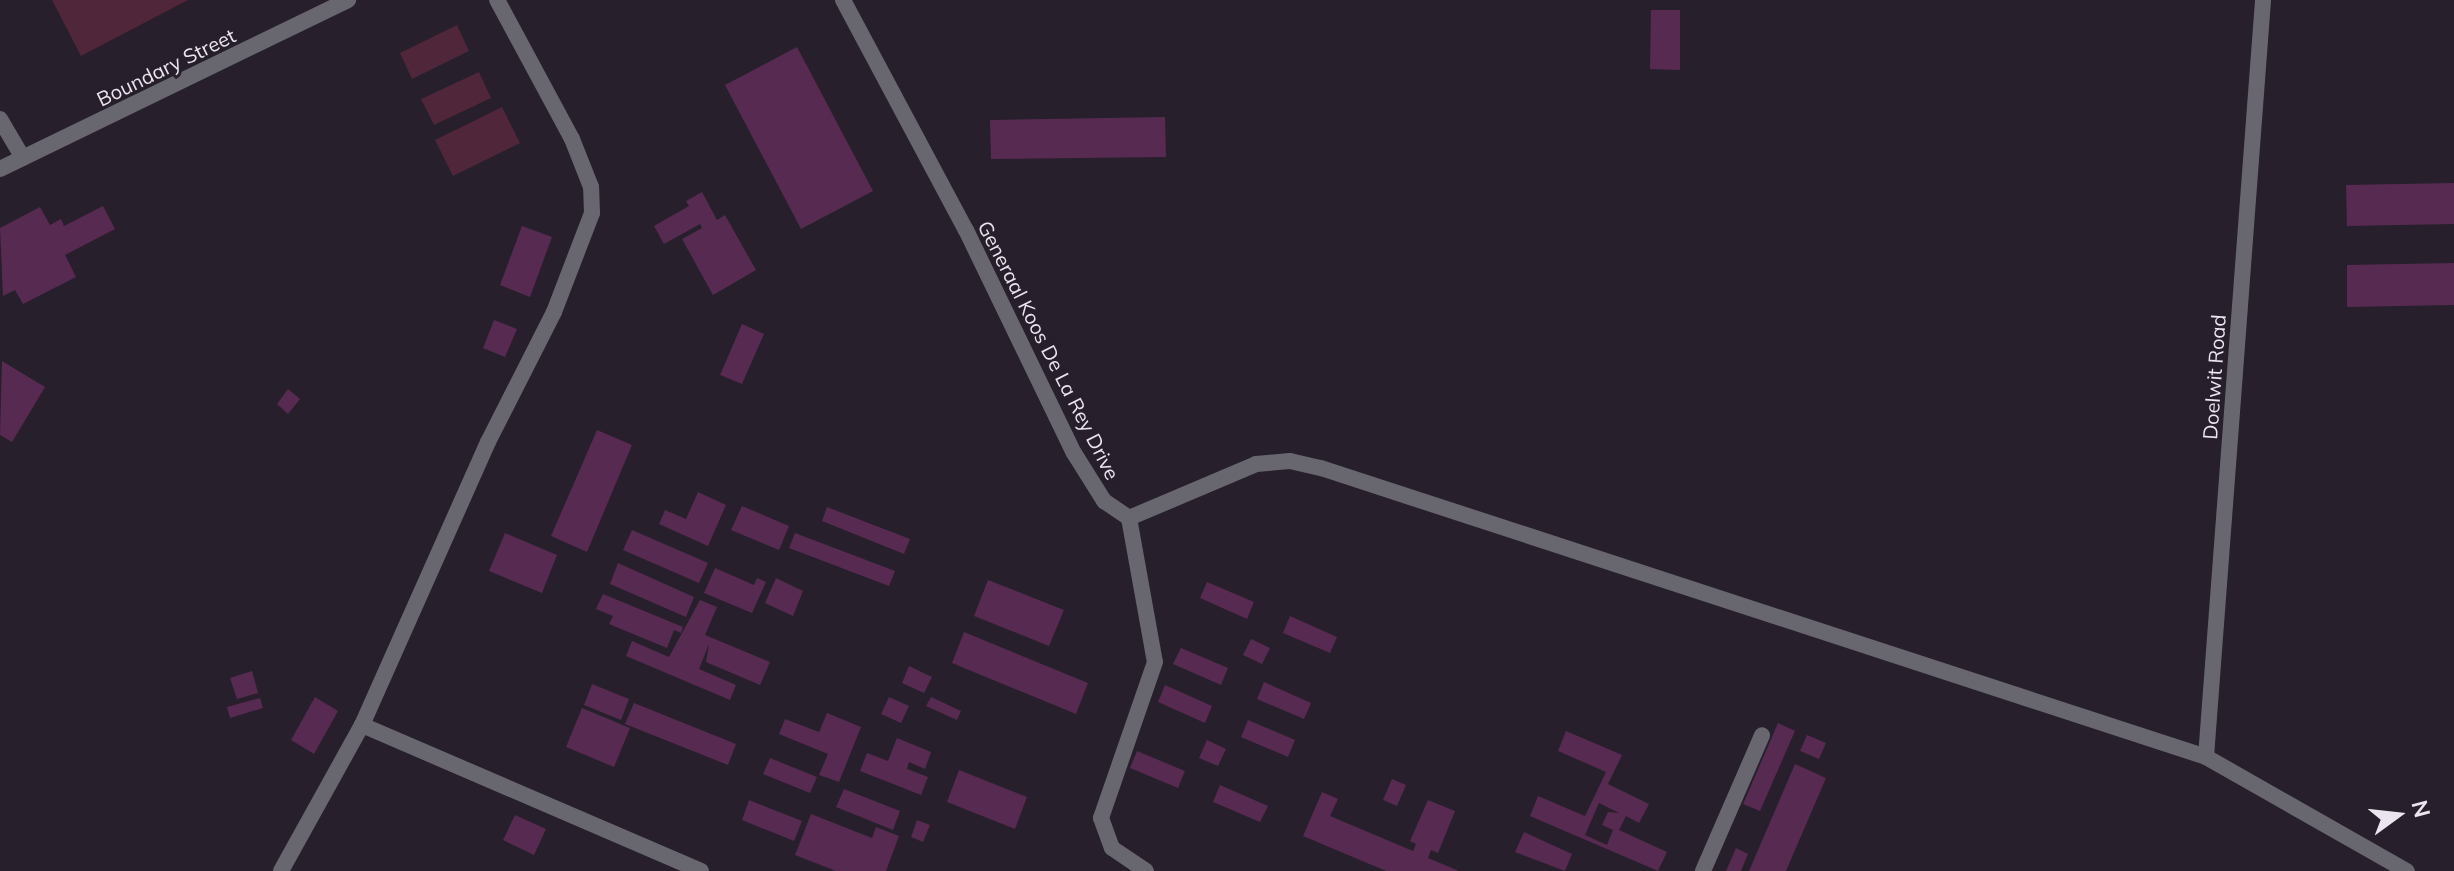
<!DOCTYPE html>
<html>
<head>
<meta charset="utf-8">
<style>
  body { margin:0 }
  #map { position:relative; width:2454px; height:871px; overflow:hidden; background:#271f2b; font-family:Mulish,sans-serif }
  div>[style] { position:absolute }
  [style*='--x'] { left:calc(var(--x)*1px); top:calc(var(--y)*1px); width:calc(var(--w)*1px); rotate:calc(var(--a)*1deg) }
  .green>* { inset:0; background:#4f263a }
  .building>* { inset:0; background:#572a51 }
  .minor>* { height:16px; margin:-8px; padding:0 8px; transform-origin:8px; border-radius:8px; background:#68666e }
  span { translate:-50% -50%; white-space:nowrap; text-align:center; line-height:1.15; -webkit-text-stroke:6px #271f2b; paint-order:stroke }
  .street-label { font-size:20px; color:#eae5ee }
  .north { position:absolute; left:2358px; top:775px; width:80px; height:80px; -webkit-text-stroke:6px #271f2b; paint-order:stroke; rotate:75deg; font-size:22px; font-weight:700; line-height:32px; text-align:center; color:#eae5ee }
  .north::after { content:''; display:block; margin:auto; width:28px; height:36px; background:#eae5ee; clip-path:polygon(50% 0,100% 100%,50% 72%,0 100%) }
</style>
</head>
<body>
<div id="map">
  <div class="green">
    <div style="clip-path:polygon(52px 0,188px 0,81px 56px)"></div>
    <div style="clip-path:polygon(457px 25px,469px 51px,412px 79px,400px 53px)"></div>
    <div style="clip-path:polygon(479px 72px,491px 98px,434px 125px,421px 99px)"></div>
    <div style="clip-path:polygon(502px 107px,520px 143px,453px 176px,435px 140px)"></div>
  </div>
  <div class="building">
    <div style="clip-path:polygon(1651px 10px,1680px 10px,1680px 70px,1650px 69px)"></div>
    <div style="clip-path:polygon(797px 47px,873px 191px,801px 229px,725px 85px)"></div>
    <div style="clip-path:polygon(1165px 117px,1166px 157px,991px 159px,990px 120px)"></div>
    <div style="clip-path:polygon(2454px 183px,2454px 224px,2347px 226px,2346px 185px)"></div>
    <div style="clip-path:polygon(702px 192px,717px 220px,725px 215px,756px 270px,713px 295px,682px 239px,702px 228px,700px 224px,664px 244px,654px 226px,689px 206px,686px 201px)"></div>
    <div style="clip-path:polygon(103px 206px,115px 229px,65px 255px,76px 277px,23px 304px,15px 290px,3px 296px,0 228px,40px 207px,50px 225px,61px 219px,64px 226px)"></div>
    <div style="clip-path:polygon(522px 226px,552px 237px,530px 297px,500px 285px)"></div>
    <div style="clip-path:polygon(2454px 263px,2454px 305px,2347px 307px,2347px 265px)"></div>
    <div style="clip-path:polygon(494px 320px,517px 329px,505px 357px,483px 348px)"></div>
    <div style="clip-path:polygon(742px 324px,764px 334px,742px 384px,720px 375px)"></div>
    <div style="clip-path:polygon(2px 361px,45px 387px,12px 442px,0 435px)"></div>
    <div style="clip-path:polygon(288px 389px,300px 399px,288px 414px,277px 404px)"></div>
    <div style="clip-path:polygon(597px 430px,632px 445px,587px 552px,551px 536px)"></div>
    <div style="clip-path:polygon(698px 492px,726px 505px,708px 546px,659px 524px,665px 510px,686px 519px)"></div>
    <div style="clip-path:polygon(742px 506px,789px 526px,779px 550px,731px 530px)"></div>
    <div style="clip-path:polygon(827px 507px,910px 539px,904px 554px,822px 521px)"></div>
    <div style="clip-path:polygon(632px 530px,708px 563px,699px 583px,623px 550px)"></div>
    <div style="clip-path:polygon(505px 533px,557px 555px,542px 593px,489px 571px)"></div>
    <div style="clip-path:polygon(795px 533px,895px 571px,889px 586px,789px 548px)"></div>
    <div style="clip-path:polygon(618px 563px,694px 597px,686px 617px,610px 584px)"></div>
    <div style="clip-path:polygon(715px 568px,754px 585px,757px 578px,766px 582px,752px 613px,704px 593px)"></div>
    <div style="clip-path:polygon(776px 578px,803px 591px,793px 616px,765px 603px)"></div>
    <div style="clip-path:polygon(988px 580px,1064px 610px,1049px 646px,974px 616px)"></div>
    <div style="clip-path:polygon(1207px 582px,1254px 602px,1247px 619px,1200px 598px)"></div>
    <div style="clip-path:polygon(603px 594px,683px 627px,681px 633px,674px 630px,667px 648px,609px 624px,613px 616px,596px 609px)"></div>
    <div style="clip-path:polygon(700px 600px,717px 607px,705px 635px,770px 662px,760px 685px,706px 662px,709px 644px,699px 669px,736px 685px,730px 700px,626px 656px,632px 641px,669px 657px)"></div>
    <div style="clip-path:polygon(1290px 616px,1337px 637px,1330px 653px,1283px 633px)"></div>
    <div style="clip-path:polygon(964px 632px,1088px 683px,1076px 714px,952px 663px)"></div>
    <div style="clip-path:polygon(1251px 639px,1270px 648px,1262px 664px,1243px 655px)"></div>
    <div style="clip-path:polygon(1181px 648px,1228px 668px,1221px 685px,1173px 664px)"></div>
    <div style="clip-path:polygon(909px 666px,932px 677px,924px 693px,902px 683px)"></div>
    <div style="clip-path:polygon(252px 671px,258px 693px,237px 699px,230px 678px)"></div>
    <div style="clip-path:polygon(1264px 682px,1311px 703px,1304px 719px,1257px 699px)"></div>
    <div style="clip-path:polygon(592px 684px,629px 699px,621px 720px,584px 705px)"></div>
    <div style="clip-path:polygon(1165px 685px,1212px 706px,1205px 723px,1158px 702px)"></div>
    <div style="clip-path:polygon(315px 697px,338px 711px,314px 754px,291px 740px)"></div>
    <div style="clip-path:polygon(889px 697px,909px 706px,901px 723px,881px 714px)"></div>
    <div style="clip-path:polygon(931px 697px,961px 711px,957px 720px,926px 706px)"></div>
    <div style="clip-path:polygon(260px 698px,263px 708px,230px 718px,227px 707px)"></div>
    <div style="clip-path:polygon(634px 703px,736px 744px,728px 765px,625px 724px)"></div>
    <div style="clip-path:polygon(582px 708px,630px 728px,614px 767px,566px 747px)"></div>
    <div style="clip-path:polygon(827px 713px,861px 727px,839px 782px,819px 775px,828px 754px,779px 734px,785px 719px,819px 732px)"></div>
    <div style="clip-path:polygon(1248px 720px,1295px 740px,1288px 757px,1241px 737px)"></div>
    <div style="clip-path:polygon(1778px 723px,1795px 731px,1760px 811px,1743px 804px)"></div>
    <div style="clip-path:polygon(evenodd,1566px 731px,1622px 755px,1608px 784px,1649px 804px,1639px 823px,1626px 816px,1619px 830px,1667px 852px,1658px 871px,1530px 816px,1538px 796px,1585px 816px,1606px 772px,1558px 751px,1566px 731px,1599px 803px,1619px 813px,1608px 812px,1602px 825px,1613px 830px,1607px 845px,1585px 835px,1599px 803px)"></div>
    <div style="clip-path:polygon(1807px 735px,1826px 743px,1819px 759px,1800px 751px)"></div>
    <div style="clip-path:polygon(897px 738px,931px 752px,925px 769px,909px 762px,907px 769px,928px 777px,921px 795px,860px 771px,867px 753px,888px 761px)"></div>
    <div style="clip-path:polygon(1207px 740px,1226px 749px,1218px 766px,1199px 758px)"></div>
    <div style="clip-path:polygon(1137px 751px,1185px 771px,1178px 788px,1130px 768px)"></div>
    <div style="clip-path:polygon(770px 758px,817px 777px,810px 793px,763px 774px)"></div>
    <div style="clip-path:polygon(1795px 764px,1826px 778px,1786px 871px,1749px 871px)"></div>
    <div style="clip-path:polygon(959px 770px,1027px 797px,1015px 829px,947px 802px)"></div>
    <div style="clip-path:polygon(1392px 779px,1406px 785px,1397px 806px,1383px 800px)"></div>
    <div style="clip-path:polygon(1220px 785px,1268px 806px,1260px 822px,1213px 802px)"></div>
    <div style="clip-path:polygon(844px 789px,900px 811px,893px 830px,836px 807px)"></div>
    <div style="clip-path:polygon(1322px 792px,1338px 799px,1330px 816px,1413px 851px,1416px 844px,1410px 841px,1428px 800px,1455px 811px,1438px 853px,1431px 850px,1428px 858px,1459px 871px,1386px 871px,1303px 836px)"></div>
    <div style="clip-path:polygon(749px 800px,802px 821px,794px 841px,742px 820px)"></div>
    <div style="clip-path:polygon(811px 814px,872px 838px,876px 827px,899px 836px,886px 871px,836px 871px,795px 855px)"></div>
    <div style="clip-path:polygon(515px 815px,546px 829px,534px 855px,503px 840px)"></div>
    <div style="clip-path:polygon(917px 820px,930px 825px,923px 842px,911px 837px)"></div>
    <div style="clip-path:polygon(1524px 832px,1572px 854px,1565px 871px,1515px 852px)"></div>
    <div style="clip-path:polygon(1736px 848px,1748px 854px,1741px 871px,1726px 871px)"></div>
  </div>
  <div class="minor">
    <div style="--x:843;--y:0;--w:261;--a:61.9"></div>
    <div style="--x:966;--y:230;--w:248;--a:64.2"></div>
    <div style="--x:1074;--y:453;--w:57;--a:58"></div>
    <div style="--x:1104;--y:501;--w:30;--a:34"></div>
    <div style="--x:1129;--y:518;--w:146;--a:79.8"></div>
    <div style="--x:1155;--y:662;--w:165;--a:109.1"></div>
    <div style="--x:1101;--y:818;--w:32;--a:70"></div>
    <div style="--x:1112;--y:848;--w:41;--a:34.1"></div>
    <div style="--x:0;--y:119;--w:45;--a:59.5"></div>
    <div style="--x:0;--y:169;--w:387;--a:-25.9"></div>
    <div style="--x:1129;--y:518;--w:138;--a:-23"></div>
    <div style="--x:1256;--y:464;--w:34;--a:-5"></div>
    <div style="--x:1290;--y:461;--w:32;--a:13"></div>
    <div style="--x:1321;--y:468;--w:931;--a:18.08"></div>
    <div style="--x:2206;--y:757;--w:231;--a:29.6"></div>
    <div style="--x:362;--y:725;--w:369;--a:23.3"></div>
    <div style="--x:2206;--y:757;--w:759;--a:-85.69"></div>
    <div style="--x:281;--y:871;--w:167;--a:-61"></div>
    <div style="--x:362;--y:725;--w:310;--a:-66"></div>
    <div style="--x:488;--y:442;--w:146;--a:-63.1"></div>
    <div style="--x:554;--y:312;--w:106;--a:-69"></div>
    <div style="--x:592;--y:213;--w:26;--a:-92"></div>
    <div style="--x:591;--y:187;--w:52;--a:-111.6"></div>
    <div style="--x:572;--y:139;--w:158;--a:-118.3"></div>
    <div style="--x:1703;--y:871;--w:148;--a:-66.5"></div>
  </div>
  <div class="street-label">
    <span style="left:166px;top:67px;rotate:-26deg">Boundary Street</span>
    <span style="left:1049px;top:350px;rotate:63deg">Generaal Koos De La Rey Drive</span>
    <span style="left:2214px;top:377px;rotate:-86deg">Doelwit Road</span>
  </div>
  <div class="north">N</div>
</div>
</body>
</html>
